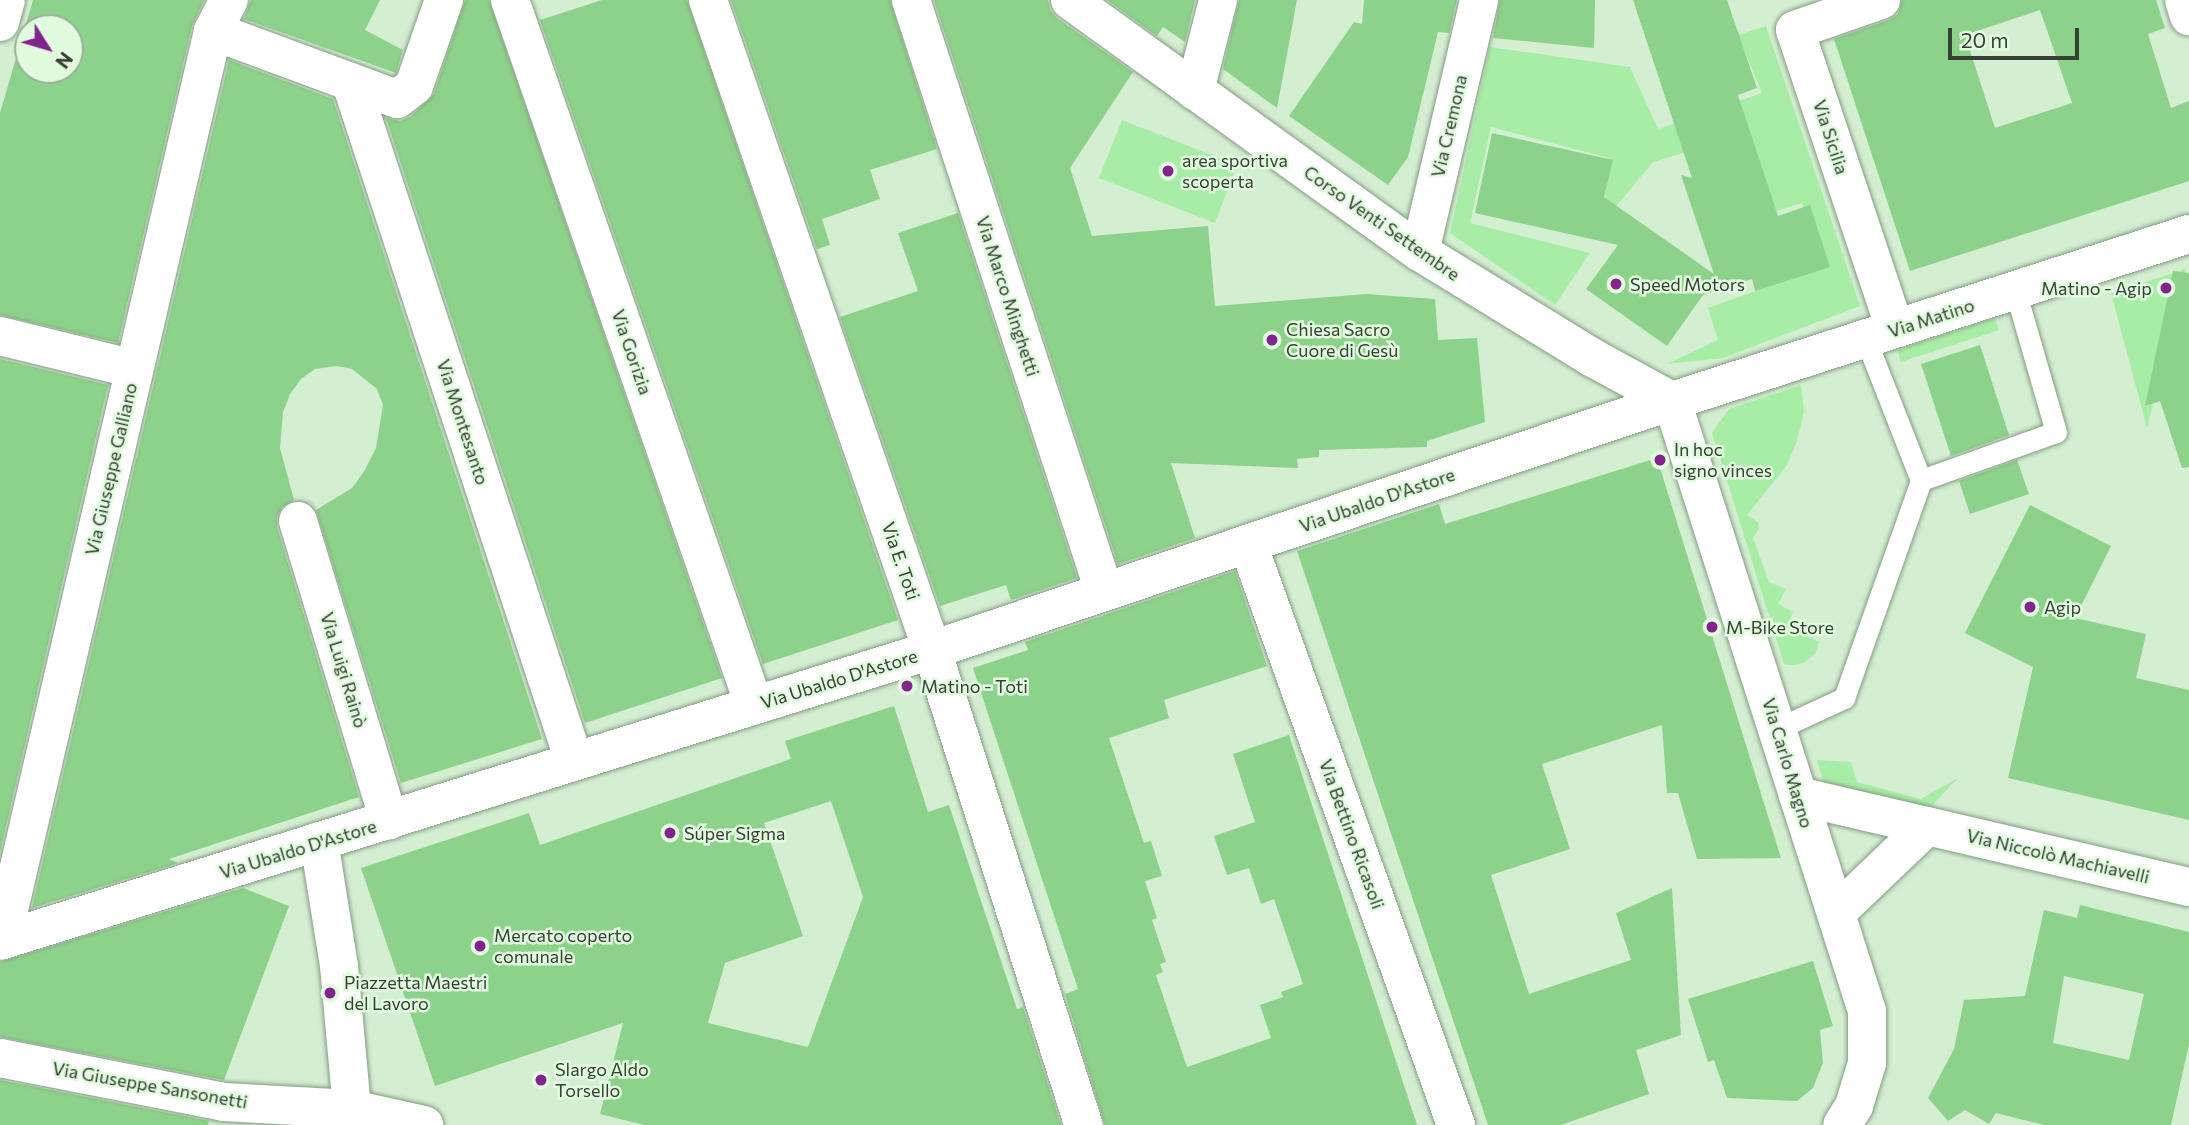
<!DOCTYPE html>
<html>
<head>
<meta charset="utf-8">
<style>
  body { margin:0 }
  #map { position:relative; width:2189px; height:1125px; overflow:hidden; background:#d4eed2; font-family:Commissioner,sans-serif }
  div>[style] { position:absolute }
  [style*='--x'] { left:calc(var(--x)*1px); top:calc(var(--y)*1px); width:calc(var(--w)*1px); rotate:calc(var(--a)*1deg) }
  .green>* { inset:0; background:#a8eda5 }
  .building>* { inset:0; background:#8dd28a }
  .roads { filter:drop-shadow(0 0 2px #849c83) drop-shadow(0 0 2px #849c83) }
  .service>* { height:21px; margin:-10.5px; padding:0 10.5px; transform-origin:10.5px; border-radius:10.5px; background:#fff }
  .minor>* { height:38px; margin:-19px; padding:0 19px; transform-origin:19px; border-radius:19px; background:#fff }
  .tertiary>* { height:38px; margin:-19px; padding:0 19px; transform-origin:19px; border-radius:19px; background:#fff }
  .dots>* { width:19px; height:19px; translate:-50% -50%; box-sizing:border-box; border:4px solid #e1fbdf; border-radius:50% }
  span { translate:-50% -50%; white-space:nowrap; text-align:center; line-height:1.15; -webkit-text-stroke:5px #e1fbdf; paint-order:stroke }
  .street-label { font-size:18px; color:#364035 }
  .poi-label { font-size:18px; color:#364035 }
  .left { translate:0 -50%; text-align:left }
  .right { translate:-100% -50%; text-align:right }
  .north { position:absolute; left:14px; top:14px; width:70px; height:70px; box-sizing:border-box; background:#e1fbdf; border:2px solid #9db09b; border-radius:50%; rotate:127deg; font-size:19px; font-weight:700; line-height:28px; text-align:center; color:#364035 }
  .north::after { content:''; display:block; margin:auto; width:24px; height:32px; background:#83238e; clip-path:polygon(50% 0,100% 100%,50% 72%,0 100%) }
  .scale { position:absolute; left:1948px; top:28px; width:131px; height:32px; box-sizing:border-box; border:4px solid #364035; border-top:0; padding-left:9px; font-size:21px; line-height:24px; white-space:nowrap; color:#364035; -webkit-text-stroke:5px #e1fbdf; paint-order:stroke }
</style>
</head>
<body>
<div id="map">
  <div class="green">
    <div style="clip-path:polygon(1766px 26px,1860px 306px,1723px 358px,1667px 364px,1718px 340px,1708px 308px,1823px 267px,1802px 203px,1776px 211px,1746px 134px,1653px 162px,1603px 222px,1609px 158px,1491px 127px,1470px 223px,1590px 253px,1555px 305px,1450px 233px,1490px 47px,1630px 67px,1658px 129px,1762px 93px,1738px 35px)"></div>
    <div style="clip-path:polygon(1122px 120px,1237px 165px,1215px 223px,1099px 178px)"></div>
    <div style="clip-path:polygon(2186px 269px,2147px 428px,2111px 293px)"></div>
    <div style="clip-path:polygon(1995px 318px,1999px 330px,1901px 362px,1897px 350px)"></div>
    <div style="clip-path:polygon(1801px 385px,1804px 412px,1797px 441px,1787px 465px,1747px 515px,1758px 522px,1759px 529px,1753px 538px,1769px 582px,1786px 589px,1778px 604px,1793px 612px,1787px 626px,1819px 642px,1815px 654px,1804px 663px,1794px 665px,1784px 664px,1712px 433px,1729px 409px)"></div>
    <div style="clip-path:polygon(1817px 760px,1851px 762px,1857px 782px,1921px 799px,1958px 778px,1925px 813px,1825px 787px)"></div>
  </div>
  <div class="building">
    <div style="clip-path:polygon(evenodd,33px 0,204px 0,192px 26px,118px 343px,0 315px,0 113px,33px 0,28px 28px,70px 28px,70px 70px,28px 70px,28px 28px)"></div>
    <div style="clip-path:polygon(251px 0,380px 0,365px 30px,403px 50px,396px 73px,244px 19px)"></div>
    <div style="clip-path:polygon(465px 0,489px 0,722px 678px,585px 723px,386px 118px,400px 121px,410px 117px,434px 94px)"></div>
    <div style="clip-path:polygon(602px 0,687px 0,898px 620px,763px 664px,540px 20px)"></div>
    <div style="clip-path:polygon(731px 0,890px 0,937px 149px,870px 170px,880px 199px,822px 219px,830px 245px,817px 249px)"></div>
    <div style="clip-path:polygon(934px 0,1048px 0,1050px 10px,1057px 18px,1133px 72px,1070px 168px,1092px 236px,1208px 226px,1215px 306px,1366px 294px,1435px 299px,1438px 340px,1477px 338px,1485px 422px,1427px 441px,1427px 447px,1319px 450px,1319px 457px,1297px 459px,1298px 468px,1171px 463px,1195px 538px,1118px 564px)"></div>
    <div style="clip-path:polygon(1107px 0,1195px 0,1185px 42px,1163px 27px,1157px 36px)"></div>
    <div style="clip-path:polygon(1239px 0,1297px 0,1277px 108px,1223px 69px)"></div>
    <div style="clip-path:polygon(1364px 0,1457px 0,1449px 33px,1438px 32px,1408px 157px,1388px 185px,1289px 116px,1354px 22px,1362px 24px)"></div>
    <div style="clip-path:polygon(1500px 0,1595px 0,1594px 48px,1493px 38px)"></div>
    <div style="clip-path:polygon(1633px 0,1727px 0,1757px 88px,1738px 95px,1778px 216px,1810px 205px,1830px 267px,1755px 291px,1752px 279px,1703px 295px,1667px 346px,1586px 289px,1618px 245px,1475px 213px,1492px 133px,1613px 160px,1604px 197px,1714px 274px,1681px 175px,1692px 178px)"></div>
    <div style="clip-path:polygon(evenodd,1902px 0,2156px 0,2165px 28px,2148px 34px,2171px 108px,2189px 101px,2189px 181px,1910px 271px,1834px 39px,1889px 20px,1898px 14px,1902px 0,2040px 10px,2072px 103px,1995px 128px,1965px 35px,2040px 10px)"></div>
    <div style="clip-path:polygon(229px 60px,333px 99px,542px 739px,401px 783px,316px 510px,352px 488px,365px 470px,376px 448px,383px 405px,377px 389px,352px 369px,337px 366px,315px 369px,301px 379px,290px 394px,283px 412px,280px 448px,294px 500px,282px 507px,277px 517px,277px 527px,359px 797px,169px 859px,178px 863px,32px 908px)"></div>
    <div style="clip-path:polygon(958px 213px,1077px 578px,1011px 600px,1006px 585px,940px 606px,840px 317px,918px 291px,898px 233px)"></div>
    <div style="clip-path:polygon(2173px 271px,2189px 273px,2189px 467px,2182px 468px,2160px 401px,2145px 406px)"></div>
    <div style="clip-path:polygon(1980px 345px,2009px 435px,1951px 456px,1921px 364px)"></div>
    <div style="clip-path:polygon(0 359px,108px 385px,0 852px)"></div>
    <div style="clip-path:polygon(1657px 458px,1781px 858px,1697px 859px,1678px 793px,1667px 793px,1662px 725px,1542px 764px,1570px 849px,1491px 875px,1529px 994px,1631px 960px,1616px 913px,1672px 888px,1681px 1035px,1636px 1050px,1649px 1094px,1561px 1125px,1488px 1125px,1297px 551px,1439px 504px,1445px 524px)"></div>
    <div style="clip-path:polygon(2017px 460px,2029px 494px,1970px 514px,1959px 481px)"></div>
    <div style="clip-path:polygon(2030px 505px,2111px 546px,2075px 618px,2146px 634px,2136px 678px,2189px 690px,2189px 820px,2008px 778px,2033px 667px,1965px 633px)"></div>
    <div style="clip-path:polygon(1235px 571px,1267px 666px,1164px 700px,1169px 718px,1109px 738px,1144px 843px,1151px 841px,1162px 876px,1145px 881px,1157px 918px,1152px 920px,1166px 962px,1160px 964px,1163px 972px,1156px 975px,1187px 1067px,1271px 1038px,1260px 1005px,1283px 997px,1281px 992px,1303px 984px,1274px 899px,1261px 904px,1249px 868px,1227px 875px,1214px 836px,1255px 822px,1233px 754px,1289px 735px,1417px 1125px,1105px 1125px,1065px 994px,1078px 989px,973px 668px,1028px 650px,1025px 642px)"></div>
    <div style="clip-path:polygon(evenodd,894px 706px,928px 812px,949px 805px,1017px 1009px,1023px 1007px,1061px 1125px,644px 1125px,600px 1114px,623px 1023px,435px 1086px,361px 868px,529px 813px,540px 845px,791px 759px,785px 741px,894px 706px,831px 801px,863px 897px,808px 1047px,708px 1023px,725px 963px,803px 936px,764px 823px,831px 801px)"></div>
    <div style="clip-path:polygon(243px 888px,289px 906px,224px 1080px,0 1037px,0 962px)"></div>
    <div style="clip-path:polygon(evenodd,2080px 905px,2189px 932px,2189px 1044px,2171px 1125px,2044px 1125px,1996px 1113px,1989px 1124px,1965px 1110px,1948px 1121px,1928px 1098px,1954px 1049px,1964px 1000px,2025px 996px,2044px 910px,2077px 918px,2080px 905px,2064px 976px,2144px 994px,2129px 1060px,2053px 1043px,2064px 976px)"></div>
    <div style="clip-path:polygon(1813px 961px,1833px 1026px,1820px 1030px,1823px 1063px,1813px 1088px,1797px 1101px,1727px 1098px,1714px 1060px,1708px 1062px,1688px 999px)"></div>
    <div style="clip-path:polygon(0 1080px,209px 1121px,208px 1125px,0 1125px)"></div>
  </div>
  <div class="roads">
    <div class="service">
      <div style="--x:1866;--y:340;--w:150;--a:68.6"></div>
      <div style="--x:1777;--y:729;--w:74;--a:-24.8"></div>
      <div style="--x:1844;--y:698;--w:231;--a:-70.5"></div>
      <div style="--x:1921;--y:480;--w:143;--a:-19.6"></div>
      <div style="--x:2056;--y:432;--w:148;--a:-106.1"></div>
    </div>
    <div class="minor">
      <div style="--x:510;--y:0;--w:746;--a:70.91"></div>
      <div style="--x:708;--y:0;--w:688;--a:70.99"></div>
      <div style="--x:932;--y:650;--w:499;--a:72.3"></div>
      <div style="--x:911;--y:0;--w:622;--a:71.91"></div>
      <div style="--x:1881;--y:0;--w:91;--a:160.8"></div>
      <div style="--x:1795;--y:30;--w:315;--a:71.5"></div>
      <div style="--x:2184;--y:0;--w:17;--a:73"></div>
      <div style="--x:0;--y:22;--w:23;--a:-75"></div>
      <div style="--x:213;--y:31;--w:196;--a:20.3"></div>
      <div style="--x:397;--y:99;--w:21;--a:-37"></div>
      <div style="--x:414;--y:86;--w:91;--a:-70.8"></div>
      <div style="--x:351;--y:83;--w:714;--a:71.79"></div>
      <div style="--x:1195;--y:91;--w:94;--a:-75.8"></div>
      <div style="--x:1420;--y:252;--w:259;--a:-76.8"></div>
      <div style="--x:0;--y:336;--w:138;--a:13.8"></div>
      <div style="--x:298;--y:521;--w:313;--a:73.1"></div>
      <div style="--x:1248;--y:544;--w:617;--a:70.3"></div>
      <div style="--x:1798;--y:796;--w:401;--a:13.1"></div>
      <div style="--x:319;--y:841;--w:127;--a:80.9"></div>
      <div style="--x:339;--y:966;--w:144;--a:84.8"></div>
      <div style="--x:352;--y:1109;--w:17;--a:107"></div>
      <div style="--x:1836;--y:913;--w:126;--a:-43.7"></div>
      <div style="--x:2;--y:940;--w:933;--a:-76.93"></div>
      <div style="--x:213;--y:31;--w:35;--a:-63"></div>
      <div style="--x:0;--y:941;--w:976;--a:-17.34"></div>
      <div style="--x:932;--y:650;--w:781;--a:-18.6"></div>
      <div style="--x:0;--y:1058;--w:228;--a:11.1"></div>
      <div style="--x:224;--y:1102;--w:128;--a:3.1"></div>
      <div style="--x:352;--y:1109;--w:74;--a:12.5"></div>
    </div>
    <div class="tertiary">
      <div style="--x:1070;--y:0;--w:431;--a:35.8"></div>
      <div style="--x:1420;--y:252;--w:203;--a:31.5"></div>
      <div style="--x:1593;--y:358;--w:90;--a:28.6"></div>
      <div style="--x:1672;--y:401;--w:640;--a:72.27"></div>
      <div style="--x:1867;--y:1011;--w:52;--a:90"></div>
      <div style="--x:1867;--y:1063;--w:45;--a:106.8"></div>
      <div style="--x:1854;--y:1106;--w:22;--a:122"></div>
      <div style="--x:1672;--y:401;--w:543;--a:-17.9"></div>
    </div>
  </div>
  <div class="dots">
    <div style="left:1168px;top:171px;background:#83238e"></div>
    <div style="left:1616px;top:284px;background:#83238e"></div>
    <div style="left:2166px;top:288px;background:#83238e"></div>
    <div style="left:1272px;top:340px;background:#83238e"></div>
    <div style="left:1660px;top:460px;background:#83238e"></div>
    <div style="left:2030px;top:607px;background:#83238e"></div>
    <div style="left:1712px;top:627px;background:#83238e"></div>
    <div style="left:907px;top:686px;background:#83238e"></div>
    <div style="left:670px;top:833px;background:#83238e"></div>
    <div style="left:480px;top:946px;background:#83238e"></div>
    <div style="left:330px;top:993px;background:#83238e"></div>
    <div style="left:541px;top:1080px;background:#83238e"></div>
  </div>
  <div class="street-label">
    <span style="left:1449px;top:126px;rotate:-77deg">Via Cremona</span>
    <span style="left:1831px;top:137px;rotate:72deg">Via Sicilia</span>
    <span style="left:1382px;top:223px;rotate:35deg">Corso Venti Settembre</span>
    <span style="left:1008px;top:296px;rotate:72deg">Via Marco Minghetti</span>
    <span style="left:1931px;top:318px;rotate:-18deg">Via Matino</span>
    <span style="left:632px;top:352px;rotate:71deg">Via Gorizia</span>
    <span style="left:463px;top:422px;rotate:72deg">Via Montesanto</span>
    <span style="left:111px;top:469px;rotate:-77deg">Via Giuseppe Galliano</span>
    <span style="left:1377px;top:500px;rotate:-19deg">Via Ubaldo D'Astore</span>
    <span style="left:901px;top:561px;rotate:71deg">Via E. Toti</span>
    <span style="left:344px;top:670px;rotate:73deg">Via Luigi Rainò</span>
    <span style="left:839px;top:679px;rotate:-17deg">Via Ubaldo D'Astore</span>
    <span style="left:1788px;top:763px;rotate:73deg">Via Carlo Magno</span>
    <span style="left:1352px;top:834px;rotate:70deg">Via Bettino Ricasoli</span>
    <span style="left:298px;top:849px;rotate:-17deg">Via Ubaldo D'Astore</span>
    <span style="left:2058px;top:856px;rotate:13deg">Via Niccolò Machiavelli</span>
    <span style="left:150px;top:1085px;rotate:10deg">Via Giuseppe Sansonetti</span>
  </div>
  <div class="poi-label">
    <span class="left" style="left:1182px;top:171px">area sportiva<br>scoperta</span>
    <span class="left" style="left:1630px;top:284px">Speed Motors</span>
    <span class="right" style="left:2152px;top:288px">Matino - Agip</span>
    <span class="left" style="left:1286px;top:340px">Chiesa Sacro<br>Cuore di Gesù</span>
    <span class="left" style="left:1674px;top:460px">In hoc<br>signo vinces</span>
    <span class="left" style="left:2044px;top:607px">Agip</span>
    <span class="left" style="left:1726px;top:627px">M-Bike Store</span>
    <span class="left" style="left:921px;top:686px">Matino - Toti</span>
    <span class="left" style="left:684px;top:833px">Súper Sigma</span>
    <span class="left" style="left:494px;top:946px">Mercato coperto<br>comunale</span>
    <span class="left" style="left:344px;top:993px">Piazzetta Maestri<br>del Lavoro</span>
    <span class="left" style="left:555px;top:1080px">Slargo Aldo<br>Torsello</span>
  </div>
  <div class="north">N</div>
  <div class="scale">20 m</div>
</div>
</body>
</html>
